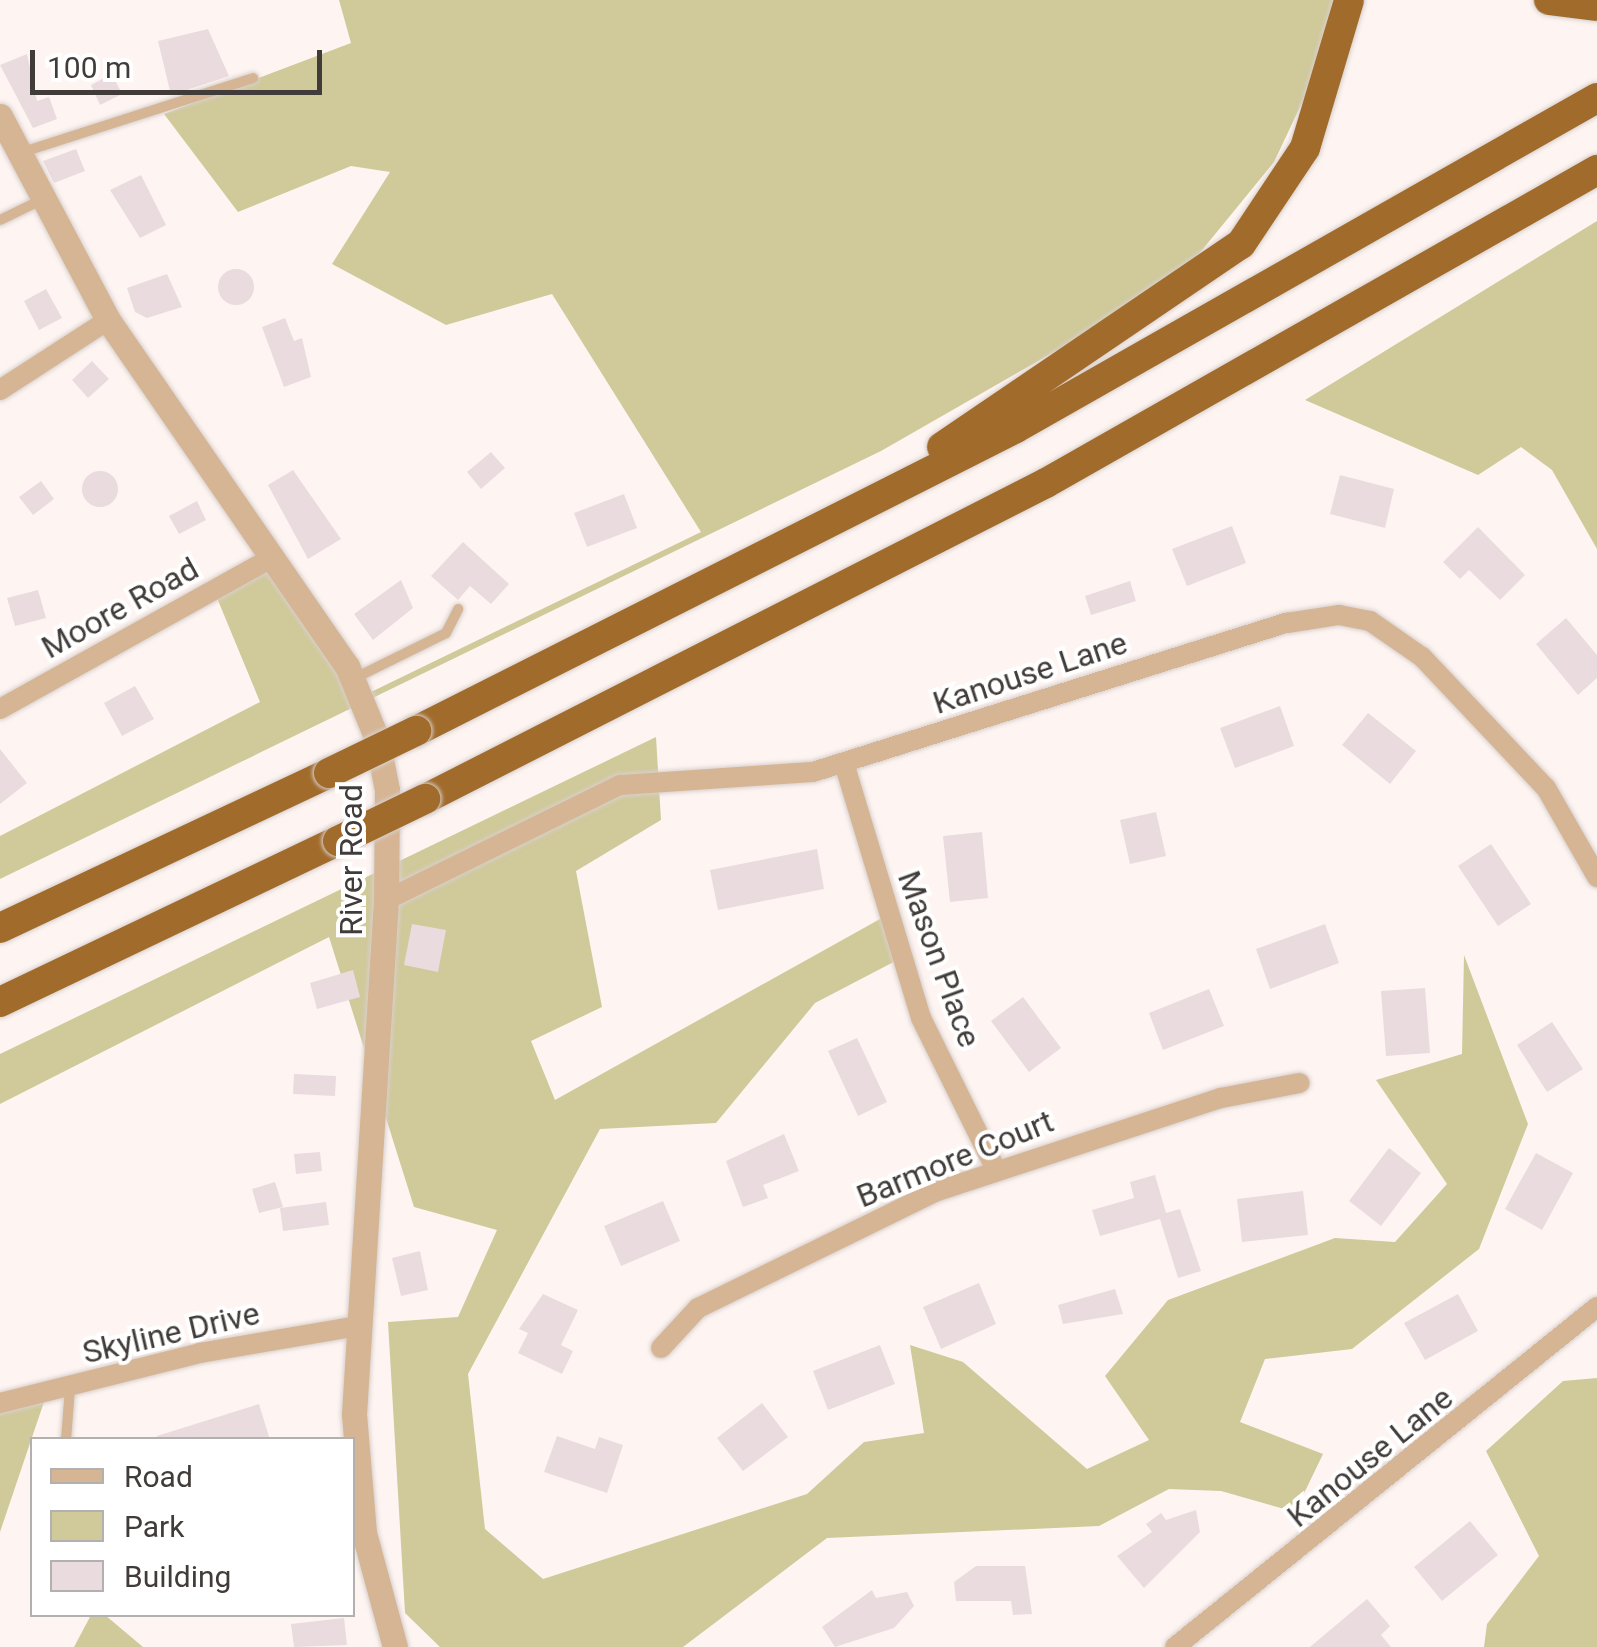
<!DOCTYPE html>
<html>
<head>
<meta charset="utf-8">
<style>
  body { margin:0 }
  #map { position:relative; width:1597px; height:1647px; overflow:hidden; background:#fef5f2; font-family:Roboto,sans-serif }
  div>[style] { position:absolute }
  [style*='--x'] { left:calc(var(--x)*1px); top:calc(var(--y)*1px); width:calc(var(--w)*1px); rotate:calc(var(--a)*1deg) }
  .green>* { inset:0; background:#d0c99a }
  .building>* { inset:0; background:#eadbdf }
  .round { border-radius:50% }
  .roads { filter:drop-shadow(0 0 2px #d8d0cd) drop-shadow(0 0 2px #d8d0cd) }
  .service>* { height:10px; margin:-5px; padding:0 5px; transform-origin:5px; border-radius:5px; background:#d6b594 }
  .minor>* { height:20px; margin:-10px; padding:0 10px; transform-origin:10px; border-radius:10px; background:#d6b594 }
  .tertiary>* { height:25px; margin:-12.5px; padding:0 12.5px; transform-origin:12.5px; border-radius:12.5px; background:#d6b594 }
  .motorway>* { height:30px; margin:-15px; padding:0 15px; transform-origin:15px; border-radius:15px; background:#a16b2b }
  .bridges { filter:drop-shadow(0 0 2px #d8d0cd) drop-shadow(0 0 2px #d8d0cd) }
  .motorway-bridge>* { height:30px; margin:-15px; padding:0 15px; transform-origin:15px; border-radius:15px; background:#a16b2b }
  span { translate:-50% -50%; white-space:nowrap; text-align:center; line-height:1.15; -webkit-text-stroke:8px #fff; paint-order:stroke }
  .street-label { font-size:32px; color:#413c3a }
  .legend { position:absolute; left:30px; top:1437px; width:325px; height:180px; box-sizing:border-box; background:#fff; border:2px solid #b3b1b0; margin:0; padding:12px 18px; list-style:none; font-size:30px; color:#413c3a }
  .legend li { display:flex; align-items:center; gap:20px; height:50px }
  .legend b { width:50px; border:2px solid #b3b1b0 }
  .scale { position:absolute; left:30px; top:50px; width:292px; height:45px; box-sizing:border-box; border:5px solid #413c3a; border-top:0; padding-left:12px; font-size:30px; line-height:35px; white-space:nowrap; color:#413c3a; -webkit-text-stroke:8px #fff; paint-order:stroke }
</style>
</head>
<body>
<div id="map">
  <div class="green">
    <div style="clip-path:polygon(339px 0,1333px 0,1309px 88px,1274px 162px,1176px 282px,881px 451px,0 879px,0 836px,260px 702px,217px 598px,280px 559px,371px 692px,701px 532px,552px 294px,446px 325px,332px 264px,390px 172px,351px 166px,238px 212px,164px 114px,351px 43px)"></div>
    <div style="clip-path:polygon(1597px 221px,1597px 549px,1552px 470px,1521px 447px,1478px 475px,1305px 400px)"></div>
    <div style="clip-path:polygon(656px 737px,661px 820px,576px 871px,602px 1007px,531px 1041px,555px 1100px,889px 914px,907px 955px,815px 1003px,716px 1123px,600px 1129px,468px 1374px,485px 1529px,543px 1579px,807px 1494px,864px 1442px,924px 1433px,910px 1345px,963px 1362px,1087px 1469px,1149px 1440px,1105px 1376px,1168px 1300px,1335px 1238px,1395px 1242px,1447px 1184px,1376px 1080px,1462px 1054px,1464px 955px,1528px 1124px,1479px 1249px,1352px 1349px,1265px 1359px,1240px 1422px,1323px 1454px,1295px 1512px,1221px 1491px,1169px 1489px,1099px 1526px,827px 1538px,683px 1647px,440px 1647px,405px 1613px,388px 1322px,458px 1317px,497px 1230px,414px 1207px,329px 937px,0 1104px,0 1054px)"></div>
    <div style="clip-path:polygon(1597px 1378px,1597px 1647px,1484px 1647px,1487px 1624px,1539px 1556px,1486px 1451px,1563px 1381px)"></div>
    <div style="clip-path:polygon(48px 1390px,0 1532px,0 1401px)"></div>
    <div style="clip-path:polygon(91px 1615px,105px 1615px,143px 1647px,74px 1647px)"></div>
  </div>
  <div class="building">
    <div style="clip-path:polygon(208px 29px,229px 76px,171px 95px,158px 41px)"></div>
    <div style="clip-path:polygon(27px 54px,37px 101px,49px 97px,57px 119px,33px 128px,0 65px)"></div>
    <div style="clip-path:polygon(112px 74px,122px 94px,100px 105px,91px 85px)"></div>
    <div style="clip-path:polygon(76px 149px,85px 171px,54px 183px,43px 161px)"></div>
    <div style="clip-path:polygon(141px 175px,166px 225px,140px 238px,110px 190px)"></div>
    <div class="round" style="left:218px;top:269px;width:36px;height:36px"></div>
    <div style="clip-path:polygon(167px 274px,182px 307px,147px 318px,135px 312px,127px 288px)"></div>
    <div style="clip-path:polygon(46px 289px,62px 318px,39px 330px,24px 301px)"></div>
    <div style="clip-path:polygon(285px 318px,294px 341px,302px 338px,311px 377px,284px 387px,262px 327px)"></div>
    <div style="clip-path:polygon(92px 361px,109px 379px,88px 398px,72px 380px)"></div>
    <div style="clip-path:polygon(491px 452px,505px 468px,481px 489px,467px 472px)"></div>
    <div style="clip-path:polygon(293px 470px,341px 539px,308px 559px,268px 485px)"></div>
    <div class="round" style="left:82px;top:471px;width:36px;height:36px"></div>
    <div style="clip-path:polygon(1340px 475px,1394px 489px,1385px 528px,1330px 514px)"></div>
    <div style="clip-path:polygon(41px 481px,54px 499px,33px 515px,19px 497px)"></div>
    <div style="clip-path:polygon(624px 494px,637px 528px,587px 547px,574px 513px)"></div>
    <div style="clip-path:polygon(197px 501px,206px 520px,179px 534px,169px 516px)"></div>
    <div style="clip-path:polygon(1232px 526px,1246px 563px,1187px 586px,1172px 549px)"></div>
    <div style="clip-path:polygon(1478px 527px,1525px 575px,1500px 600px,1469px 570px,1460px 579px,1443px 562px)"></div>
    <div style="clip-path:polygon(463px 542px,509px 584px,491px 604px,470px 586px,458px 600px,431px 576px)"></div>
    <div style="clip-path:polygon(401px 580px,413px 608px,373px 640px,354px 614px)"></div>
    <div style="clip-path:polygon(1130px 581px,1136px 601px,1091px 615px,1085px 596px)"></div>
    <div style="clip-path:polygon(38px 590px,46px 618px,15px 626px,7px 598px)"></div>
    <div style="clip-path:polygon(1566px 618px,1597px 655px,1597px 678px,1578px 695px,1536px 644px)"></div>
    <div style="clip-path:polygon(135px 686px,154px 719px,122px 736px,104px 703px)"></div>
    <div style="clip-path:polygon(1280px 706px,1294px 746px,1235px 768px,1220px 728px)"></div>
    <div style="clip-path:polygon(1368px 713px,1416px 751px,1390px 784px,1342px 745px)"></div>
    <div style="clip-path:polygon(0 749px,27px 783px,0 804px)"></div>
    <div style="clip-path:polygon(1156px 812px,1166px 856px,1130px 864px,1120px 820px)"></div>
    <div style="clip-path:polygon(982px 832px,988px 898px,950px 902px,943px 836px)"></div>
    <div style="clip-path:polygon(1491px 844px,1531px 904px,1498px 926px,1458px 866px)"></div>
    <div style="clip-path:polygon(817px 849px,824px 889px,718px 910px,710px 870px)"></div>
    <div style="clip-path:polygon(412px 924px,446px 930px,438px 972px,404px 965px)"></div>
    <div style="clip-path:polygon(1325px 924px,1339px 963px,1270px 989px,1256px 949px)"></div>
    <div style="clip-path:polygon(353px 970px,360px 997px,317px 1009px,310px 983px)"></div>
    <div style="clip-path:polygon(1425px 988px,1430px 1053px,1386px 1056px,1381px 991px)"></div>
    <div style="clip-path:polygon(1209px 989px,1224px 1026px,1163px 1050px,1149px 1013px)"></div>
    <div style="clip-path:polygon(1023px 997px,1061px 1048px,1029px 1072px,991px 1021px)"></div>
    <div style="clip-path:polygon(1552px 1022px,1583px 1069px,1547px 1092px,1517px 1045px)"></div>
    <div style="clip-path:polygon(857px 1038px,887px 1102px,858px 1116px,828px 1051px)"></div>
    <div style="clip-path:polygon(294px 1074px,336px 1076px,335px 1096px,293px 1094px)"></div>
    <div style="clip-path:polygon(784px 1134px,799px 1171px,763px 1185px,768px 1198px,743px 1207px,726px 1161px)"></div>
    <div style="clip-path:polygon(1389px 1148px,1421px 1173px,1381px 1226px,1349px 1201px)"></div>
    <div style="clip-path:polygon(320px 1152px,322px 1171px,296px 1174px,294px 1154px)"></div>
    <div style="clip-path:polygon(1536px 1153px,1573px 1173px,1542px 1230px,1505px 1209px)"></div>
    <div style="clip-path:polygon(1155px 1175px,1166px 1213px,1180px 1209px,1201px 1271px,1178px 1278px,1160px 1219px,1100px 1236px,1092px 1210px,1134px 1198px,1130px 1182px)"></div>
    <div style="clip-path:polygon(275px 1182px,283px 1207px,259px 1213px,252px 1189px)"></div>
    <div style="clip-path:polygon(1303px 1191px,1308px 1235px,1242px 1242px,1237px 1199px)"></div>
    <div style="clip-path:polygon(663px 1201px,680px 1241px,621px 1266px,604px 1226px)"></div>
    <div style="clip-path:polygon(326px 1202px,329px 1225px,283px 1231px,280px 1208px)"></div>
    <div style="clip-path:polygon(420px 1251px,428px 1290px,401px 1296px,392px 1258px)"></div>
    <div style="clip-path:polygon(979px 1283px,996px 1324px,941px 1349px,923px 1307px)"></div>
    <div style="clip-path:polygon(1115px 1289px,1123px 1314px,1063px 1324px,1058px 1305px)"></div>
    <div style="clip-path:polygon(543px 1294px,578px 1310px,561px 1345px,573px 1351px,562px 1374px,518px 1353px,528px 1333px,519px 1329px)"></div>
    <div style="clip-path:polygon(1458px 1294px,1478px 1331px,1425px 1360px,1404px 1323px)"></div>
    <div style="clip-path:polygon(880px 1345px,895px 1384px,828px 1410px,813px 1371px)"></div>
    <div style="clip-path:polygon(762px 1403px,788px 1437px,743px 1471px,717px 1438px)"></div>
    <div style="clip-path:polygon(259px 1404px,270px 1440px,157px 1440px,157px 1436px)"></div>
    <div style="clip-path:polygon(557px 1436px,595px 1449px,599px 1437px,623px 1445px,607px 1493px,544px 1472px)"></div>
    <div style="clip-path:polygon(1196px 1510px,1200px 1532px,1144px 1588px,1117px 1556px,1152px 1532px,1146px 1524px,1161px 1513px,1166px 1520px)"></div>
    <div style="clip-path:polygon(1470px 1521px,1498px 1555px,1442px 1601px,1414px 1567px)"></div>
    <div style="clip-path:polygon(976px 1566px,1025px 1566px,1032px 1614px,1013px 1615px,1011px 1601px,956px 1601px,954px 1582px)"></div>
    <div style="clip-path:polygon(872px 1590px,876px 1598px,907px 1592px,914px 1606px,894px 1628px,835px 1647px,822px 1627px)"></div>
    <div style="clip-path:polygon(1367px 1599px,1390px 1626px,1381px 1635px,1391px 1647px,1310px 1647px)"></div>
    <div style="clip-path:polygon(344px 1618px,347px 1645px,294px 1647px,291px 1624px)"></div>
  </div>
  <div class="roads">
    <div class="service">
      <div style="--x:20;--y:153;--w:245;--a:-17.8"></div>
      <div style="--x:0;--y:220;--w:46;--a:-26"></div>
      <div style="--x:353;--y:679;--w:104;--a:-26.3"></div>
      <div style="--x:446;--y:633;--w:27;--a:-63"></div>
      <div style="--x:66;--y:1440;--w:52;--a:-85.6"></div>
    </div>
    <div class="minor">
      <div style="--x:0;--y:390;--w:129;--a:-32.9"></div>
      <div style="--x:0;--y:709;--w:309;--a:-29.1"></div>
      <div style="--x:844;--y:763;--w:266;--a:73.2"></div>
      <div style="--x:921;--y:1018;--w:167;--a:63.7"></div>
      <div style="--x:386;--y:900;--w:261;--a:-26.2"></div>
      <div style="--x:620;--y:785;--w:193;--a:-3.9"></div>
      <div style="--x:813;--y:772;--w:497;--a:-17.5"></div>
      <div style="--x:1287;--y:623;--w:53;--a:-8.7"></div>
      <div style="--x:1339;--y:615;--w:32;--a:11"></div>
      <div style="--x:1370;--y:621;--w:63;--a:34.7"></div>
      <div style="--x:1422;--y:657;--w:180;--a:46.6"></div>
      <div style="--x:1546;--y:788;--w:103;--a:60.2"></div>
      <div style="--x:661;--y:1348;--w:54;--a:-47.2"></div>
      <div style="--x:698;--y:1308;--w:264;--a:-26.1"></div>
      <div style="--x:935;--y:1192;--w:301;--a:-18.2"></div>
      <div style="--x:1221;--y:1098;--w:80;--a:-10.8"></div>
      <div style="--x:0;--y:1403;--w:206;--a:-14"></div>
      <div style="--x:200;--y:1353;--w:160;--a:-9.7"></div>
      <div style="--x:1175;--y:1647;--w:542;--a:-38.86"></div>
    </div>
    <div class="tertiary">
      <div style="--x:0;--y:116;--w:231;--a:62.1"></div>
      <div style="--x:108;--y:320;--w:421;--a:55.4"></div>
      <div style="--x:347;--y:666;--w:79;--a:67.7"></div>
      <div style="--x:377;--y:739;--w:52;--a:78.9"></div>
      <div style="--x:387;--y:790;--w:110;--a:90.5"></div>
      <div style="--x:386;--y:900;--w:515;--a:93.56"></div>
      <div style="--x:354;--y:1414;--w:119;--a:85.2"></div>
      <div style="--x:364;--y:1533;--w:118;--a:74.8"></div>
    </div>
    <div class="motorway">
      <div style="--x:1549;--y:0;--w:48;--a:7.1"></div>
      <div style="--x:942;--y:447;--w:361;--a:-34.2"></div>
      <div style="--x:1241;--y:244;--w:115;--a:-56.3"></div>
      <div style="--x:1305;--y:148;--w:154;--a:-73.4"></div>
      <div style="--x:416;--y:731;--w:672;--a:-26.79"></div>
      <div style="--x:1016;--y:428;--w:668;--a:-29.6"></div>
      <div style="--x:425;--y:799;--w:697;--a:-26.97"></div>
      <div style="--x:1046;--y:483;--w:634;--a:-29.6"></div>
      <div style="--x:0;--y:928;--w:364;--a:-25.2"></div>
      <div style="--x:0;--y:1002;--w:374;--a:-25.5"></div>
    </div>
  </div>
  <div class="bridges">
    <div class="motorway-bridge">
      <div style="--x:329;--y:773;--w:97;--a:-25.8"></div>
      <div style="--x:338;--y:841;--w:97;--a:-25.8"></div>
    </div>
  </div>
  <div class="street-label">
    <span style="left:120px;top:608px;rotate:-29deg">Moore Road</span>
    <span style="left:1030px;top:673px;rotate:-18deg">Kanouse Lane</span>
    <span style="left:351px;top:860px;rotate:-90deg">River Road</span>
    <span style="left:939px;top:959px;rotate:70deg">Mason Place</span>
    <span style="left:955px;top:1159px;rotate:-22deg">Barmore Court</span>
    <span style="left:171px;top:1333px;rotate:-13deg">Skyline Drive</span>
    <span style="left:1370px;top:1457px;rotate:-39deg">Kanouse Lane</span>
  </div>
  <ul class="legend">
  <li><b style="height:12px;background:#d6b594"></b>Road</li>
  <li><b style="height:28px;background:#d0c99a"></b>Park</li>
  <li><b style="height:28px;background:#eadbdf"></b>Building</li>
  </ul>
  <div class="scale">100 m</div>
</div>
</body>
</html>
